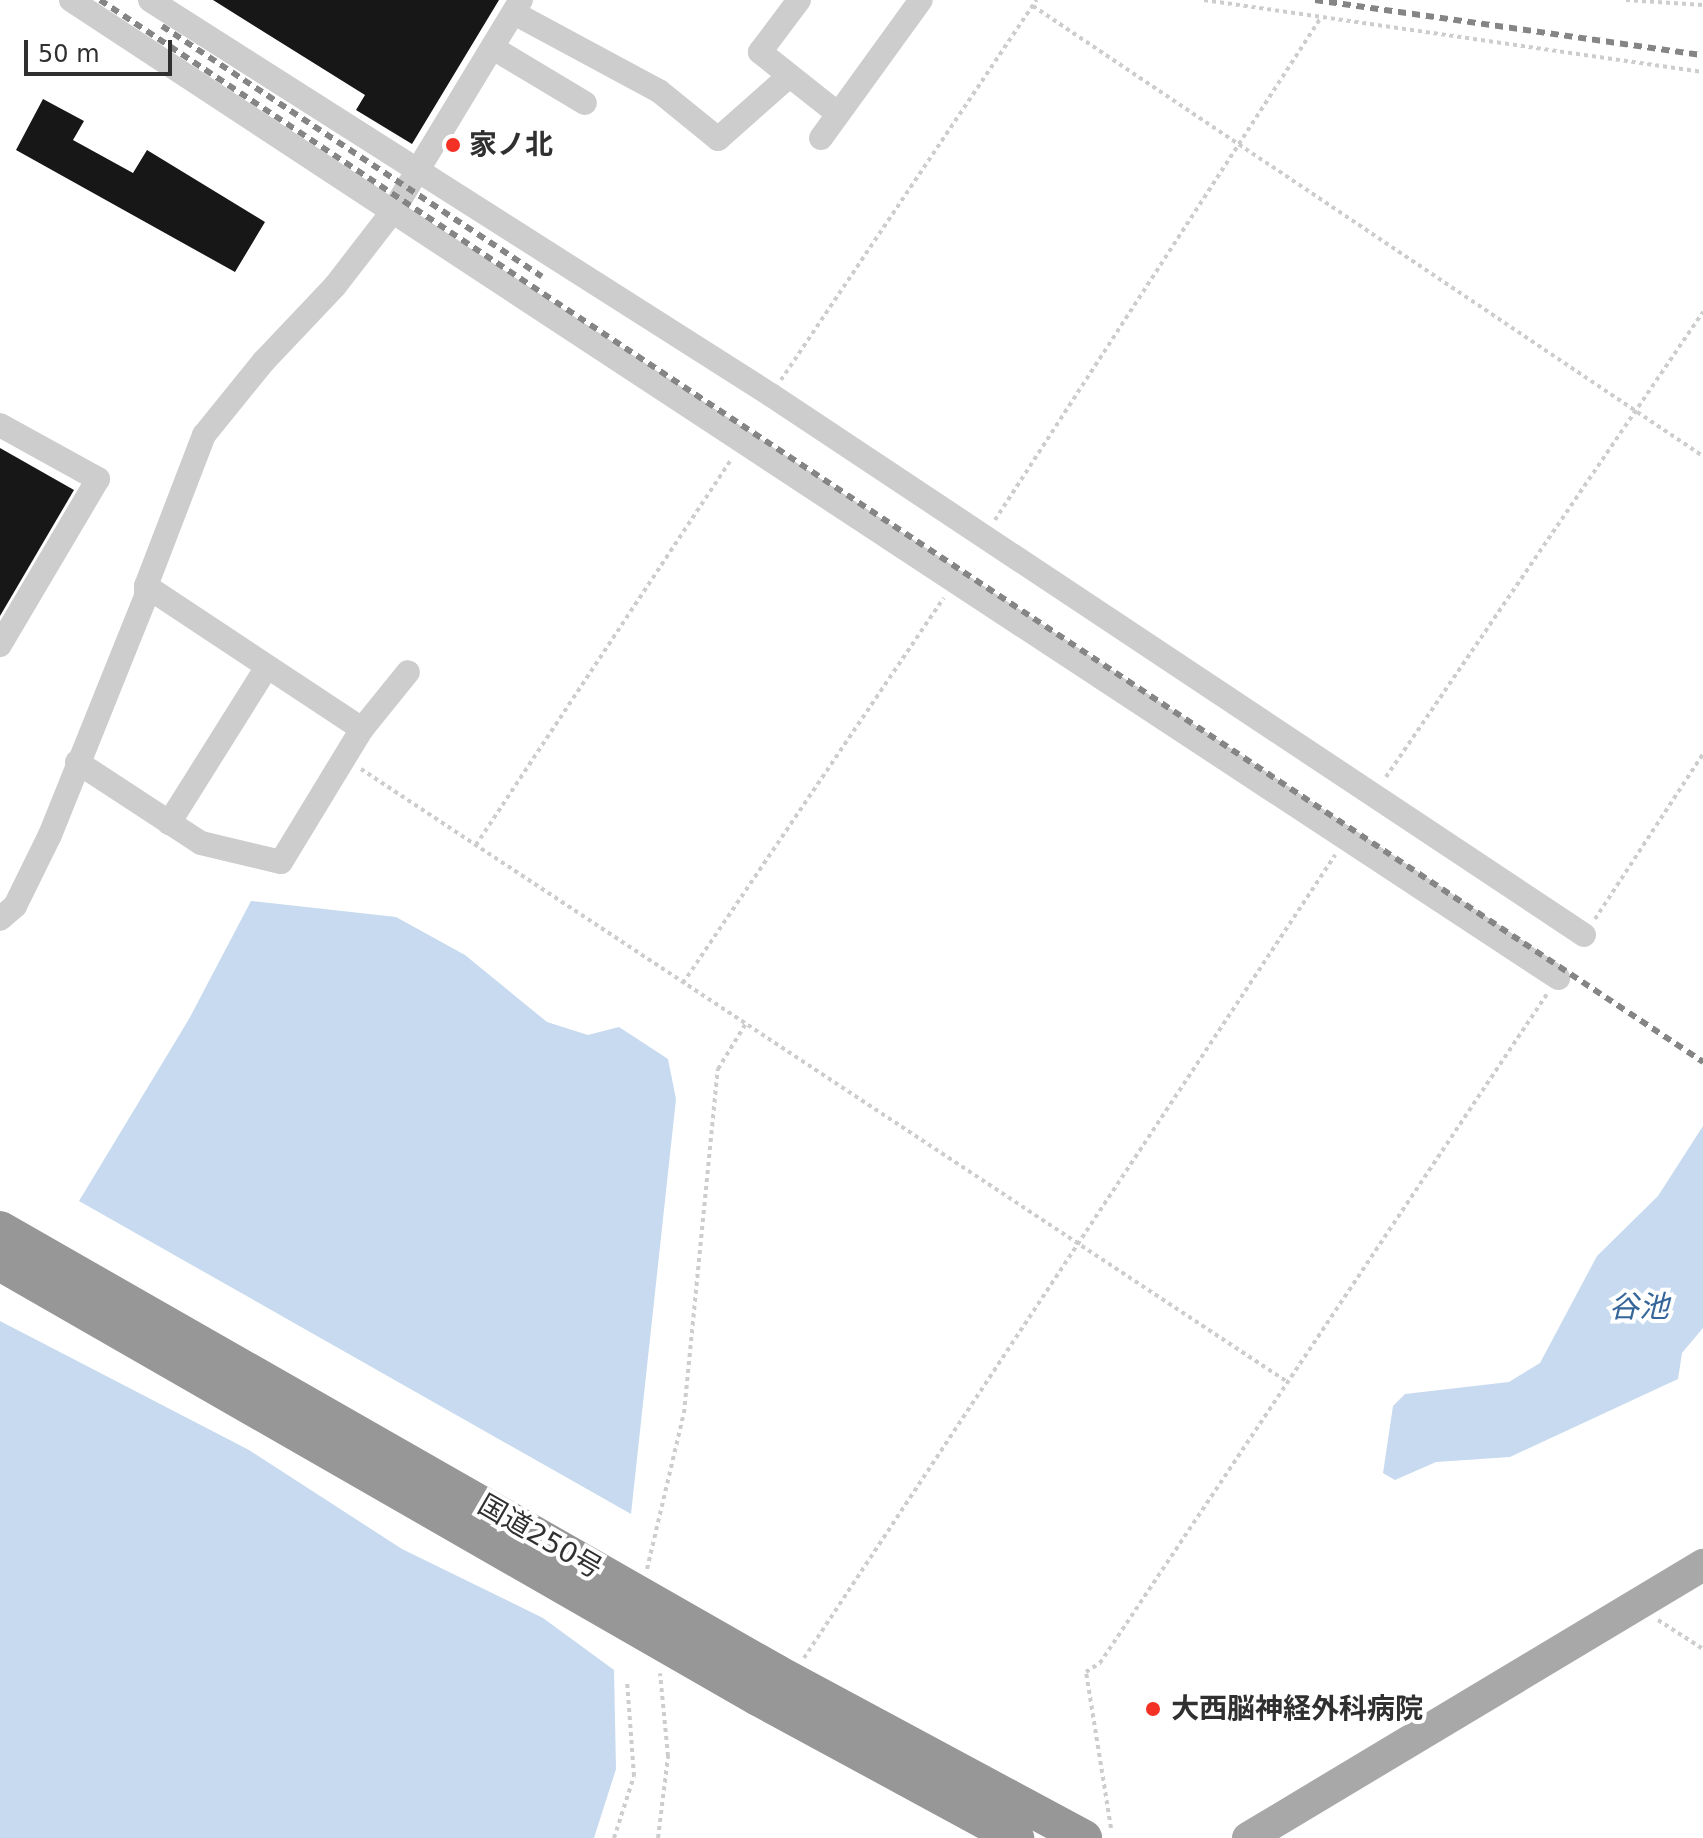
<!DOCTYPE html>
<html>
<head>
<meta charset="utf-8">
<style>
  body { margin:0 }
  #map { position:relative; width:1703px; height:1838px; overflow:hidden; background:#fff; font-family:"DejaVu Sans","Noto Sans JP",sans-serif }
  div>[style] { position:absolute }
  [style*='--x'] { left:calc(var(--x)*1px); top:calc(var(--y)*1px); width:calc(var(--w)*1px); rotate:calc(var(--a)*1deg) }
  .water>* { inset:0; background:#c7daef }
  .building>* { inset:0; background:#171717 }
  .path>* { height:4px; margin-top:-2px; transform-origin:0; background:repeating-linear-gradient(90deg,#cdcdcd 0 4px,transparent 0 8px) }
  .minor>* { height:24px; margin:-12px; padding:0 12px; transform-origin:12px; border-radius:12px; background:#cdcdcd }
  .major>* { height:32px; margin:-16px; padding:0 16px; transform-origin:16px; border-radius:16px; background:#a8a8a8 }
  .highway>* { height:36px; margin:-18px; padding:0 18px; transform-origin:18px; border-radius:18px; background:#979797 }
  .rail>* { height:6px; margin-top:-3px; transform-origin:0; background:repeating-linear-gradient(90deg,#858585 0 8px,transparent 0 14px) }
  .dots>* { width:22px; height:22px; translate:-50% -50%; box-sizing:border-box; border:4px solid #fff; border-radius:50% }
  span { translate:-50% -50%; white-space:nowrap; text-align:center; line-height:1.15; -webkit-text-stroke:8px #fff; paint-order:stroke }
  .poi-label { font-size:28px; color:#303030; font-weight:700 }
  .left { translate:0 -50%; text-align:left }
  .street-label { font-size:28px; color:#303030 }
  .water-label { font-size:30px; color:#366699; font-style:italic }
  .scale { position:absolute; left:24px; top:40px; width:148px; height:36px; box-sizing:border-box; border:4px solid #303030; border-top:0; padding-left:10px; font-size:24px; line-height:28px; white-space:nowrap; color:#303030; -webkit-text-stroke:6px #fff; paint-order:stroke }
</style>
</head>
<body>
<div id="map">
  <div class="water">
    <div style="clip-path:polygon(251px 901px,396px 917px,465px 955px,547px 1022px,588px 1035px,619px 1027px,668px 1059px,676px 1099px,631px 1514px,79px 1201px,189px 1019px)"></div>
    <div style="clip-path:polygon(1703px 1126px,1703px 1328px,1682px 1353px,1678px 1379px,1510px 1457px,1436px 1462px,1395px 1480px,1383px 1473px,1393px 1406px,1405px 1394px,1509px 1382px,1540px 1363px,1597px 1256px,1658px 1196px)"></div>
    <div style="clip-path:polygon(0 1321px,249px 1450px,402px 1549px,543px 1618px,614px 1670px,616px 1769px,594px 1838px,0 1838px)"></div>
  </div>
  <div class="building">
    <div style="clip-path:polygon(213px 0,499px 0,412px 144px,356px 110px,365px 95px)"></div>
    <div style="clip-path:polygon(43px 99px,84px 121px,73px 140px,133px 173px,147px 150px,265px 222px,235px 272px,16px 150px)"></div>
    <div style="clip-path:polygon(0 448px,74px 490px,0 616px)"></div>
  </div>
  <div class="path">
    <div style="--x:1204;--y:0;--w:504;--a:8.21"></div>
    <div style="--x:1626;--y:0;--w:77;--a:3.7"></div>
    <div style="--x:1033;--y:6;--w:807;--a:33.89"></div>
    <div style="--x:781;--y:380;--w:458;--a:-56.1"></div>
    <div style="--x:995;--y:520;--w:597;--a:-57.03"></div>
    <div style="--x:361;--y:769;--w:1109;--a:33.49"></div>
    <div style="--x:1386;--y:777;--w:563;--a:-55.72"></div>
    <div style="--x:476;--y:845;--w:462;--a:-56.5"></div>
    <div style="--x:1595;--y:919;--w:197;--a:-56.8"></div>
    <div style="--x:683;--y:983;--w:465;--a:-55.9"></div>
    <div style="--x:647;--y:1569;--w:160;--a:-76.7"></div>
    <div style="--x:684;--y:1413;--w:346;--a:-84.4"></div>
    <div style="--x:718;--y:1069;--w:52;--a:-58.5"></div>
    <div style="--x:1658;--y:1620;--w:54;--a:32.8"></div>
    <div style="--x:804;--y:1658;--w:963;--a:-56.52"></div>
    <div style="--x:1111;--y:1828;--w:158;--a:-99.1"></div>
    <div style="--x:1086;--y:1672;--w:17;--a:-33"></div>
    <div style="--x:1100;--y:1663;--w:805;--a:-56.25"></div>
    <div style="--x:614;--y:1838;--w:65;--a:-72.1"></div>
    <div style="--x:634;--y:1776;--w:96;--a:-94.2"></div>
    <div style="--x:658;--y:1838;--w:83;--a:-83"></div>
    <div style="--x:668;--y:1756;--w:83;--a:-95.5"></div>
  </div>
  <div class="minor">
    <div style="--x:71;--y:0;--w:1780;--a:33.33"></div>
    <div style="--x:150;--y:0;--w:736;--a:32.46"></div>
    <div style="--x:771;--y:395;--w:976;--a:33.59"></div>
    <div style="--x:799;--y:0;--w:65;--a:126.9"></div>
    <div style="--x:760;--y:52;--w:98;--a:38.4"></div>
    <div style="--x:514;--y:13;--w:165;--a:28.3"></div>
    <div style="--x:659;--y:91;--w:76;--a:39.1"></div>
    <div style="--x:718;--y:139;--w:92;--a:-41.5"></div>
    <div style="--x:493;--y:48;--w:107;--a:30.9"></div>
    <div style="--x:821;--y:138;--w:170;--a:-54.1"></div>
    <div style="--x:0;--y:425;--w:112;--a:28.9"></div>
    <div style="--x:98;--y:479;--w:193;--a:120.6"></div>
    <div style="--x:362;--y:729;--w:73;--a:-51.1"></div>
    <div style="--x:77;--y:762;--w:148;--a:33.2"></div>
    <div style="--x:201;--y:843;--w:82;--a:13.4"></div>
    <div style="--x:281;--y:862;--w:156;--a:-58.7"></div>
    <div style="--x:362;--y:729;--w:259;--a:-146.5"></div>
    <div style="--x:169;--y:823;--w:184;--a:-57.9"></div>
    <div style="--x:0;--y:919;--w:20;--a:-41"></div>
    <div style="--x:15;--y:906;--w:79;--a:-63.8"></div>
    <div style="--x:50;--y:835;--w:258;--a:-68.1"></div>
    <div style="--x:146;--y:596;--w:10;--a:-90"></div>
    <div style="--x:146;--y:586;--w:162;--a:-69"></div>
    <div style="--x:204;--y:435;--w:95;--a:-51"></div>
    <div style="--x:264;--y:361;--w:103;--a:-46.6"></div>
    <div style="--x:335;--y:286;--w:95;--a:-52.3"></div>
    <div style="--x:393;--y:211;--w:247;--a:-58.8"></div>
  </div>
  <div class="major">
    <div style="--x:1248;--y:1838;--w:531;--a:-30.96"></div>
  </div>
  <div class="highway">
    <div style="--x:0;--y:1229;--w:894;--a:29.72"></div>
    <div style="--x:776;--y:1672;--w:350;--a:28.3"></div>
    <div style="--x:0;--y:1263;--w:874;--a:29.85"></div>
    <div style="--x:758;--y:1698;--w:294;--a:28.5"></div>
  </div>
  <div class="rail">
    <div style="--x:100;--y:0;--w:1923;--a:33.52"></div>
    <div style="--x:1315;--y:0;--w:392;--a:8.1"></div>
    <div style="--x:162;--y:26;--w:455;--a:33.4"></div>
  </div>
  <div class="dots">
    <div style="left:453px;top:145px;background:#f43125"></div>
    <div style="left:1153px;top:1709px;background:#f43125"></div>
  </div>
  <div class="poi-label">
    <span class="left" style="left:469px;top:145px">家ノ北</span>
    <span class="left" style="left:1171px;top:1709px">大西脳神経外科病院</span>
  </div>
  <div class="street-label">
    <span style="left:540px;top:1537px;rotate:30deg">国道250号</span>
  </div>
  <div class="water-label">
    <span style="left:1639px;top:1307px">谷池</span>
  </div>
  <div class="scale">50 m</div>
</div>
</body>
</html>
